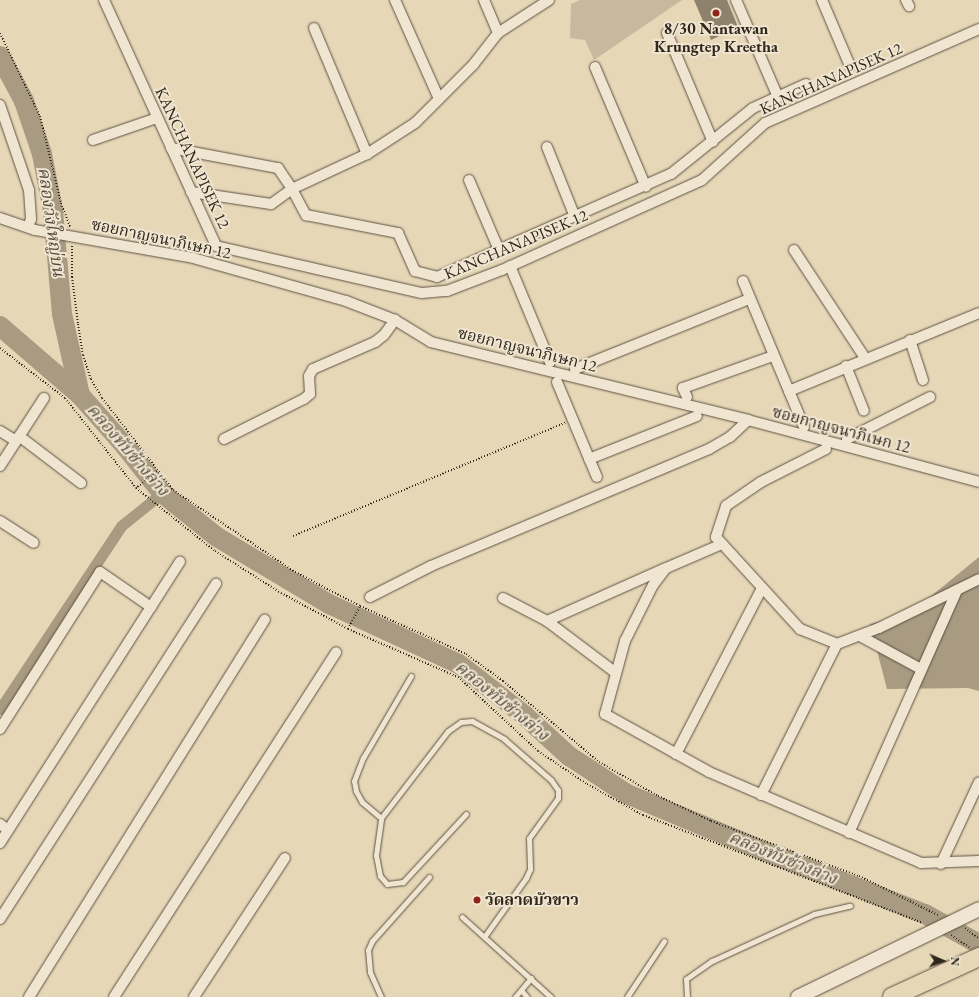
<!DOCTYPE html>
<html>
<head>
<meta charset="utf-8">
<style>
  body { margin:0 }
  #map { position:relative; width:979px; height:997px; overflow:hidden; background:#e6d7b7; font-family:"EB Garamond","Noto Serif Thai",serif }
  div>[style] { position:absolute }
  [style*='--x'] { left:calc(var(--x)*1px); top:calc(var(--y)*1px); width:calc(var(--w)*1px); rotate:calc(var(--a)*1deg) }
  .green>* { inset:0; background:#c7b99d }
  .water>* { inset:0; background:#a89b82 }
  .canal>* { height:11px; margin:-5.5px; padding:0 5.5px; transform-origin:5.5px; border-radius:5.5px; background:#a89b82 }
  .river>* { height:20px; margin:-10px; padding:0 10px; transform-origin:10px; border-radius:10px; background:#a89b82 }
  .building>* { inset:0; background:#8e826d }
  .path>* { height:2px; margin-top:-1px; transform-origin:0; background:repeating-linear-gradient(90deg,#2f261c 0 1px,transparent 0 3px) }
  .roads { filter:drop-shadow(0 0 1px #5d5243) drop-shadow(0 0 1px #5d5243) }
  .service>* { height:5px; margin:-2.5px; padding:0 2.5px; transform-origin:2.5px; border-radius:2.5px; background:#efe5d0 }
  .minor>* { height:10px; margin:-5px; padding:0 5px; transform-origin:5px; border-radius:5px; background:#efe5d0 }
  .secondary>* { height:14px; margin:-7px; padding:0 7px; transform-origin:7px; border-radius:7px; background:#efe5d0 }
  .motorway>* { height:18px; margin:-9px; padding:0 9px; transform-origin:9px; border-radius:9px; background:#e6d7b7 }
  .dots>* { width:11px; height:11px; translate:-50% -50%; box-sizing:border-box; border:2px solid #efe5d0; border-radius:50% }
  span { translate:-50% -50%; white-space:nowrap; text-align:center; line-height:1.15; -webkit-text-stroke:4px #efe5d0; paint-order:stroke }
  .poi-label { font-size:16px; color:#2f261c; font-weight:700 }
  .left { translate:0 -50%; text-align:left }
  .street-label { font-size:16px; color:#2f261c }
  .water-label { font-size:17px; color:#53493b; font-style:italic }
  .north { position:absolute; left:923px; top:941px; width:40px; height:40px; -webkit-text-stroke:3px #efe5d0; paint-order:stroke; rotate:92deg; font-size:11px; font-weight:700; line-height:16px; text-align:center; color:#2f261c }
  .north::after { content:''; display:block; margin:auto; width:14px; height:18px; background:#2f261c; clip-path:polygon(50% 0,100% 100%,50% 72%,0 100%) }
</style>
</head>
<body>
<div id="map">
  <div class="green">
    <div style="clip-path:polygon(580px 0,682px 0,594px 60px,585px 40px,570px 38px,571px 4px)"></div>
  </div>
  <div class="water">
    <div style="clip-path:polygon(979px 557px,979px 691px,968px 688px,887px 689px,870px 624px,908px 615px)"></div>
  </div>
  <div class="canal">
    <div style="--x:0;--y:709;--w:219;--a:-56.5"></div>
    <div style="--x:121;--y:526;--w:53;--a:-38.8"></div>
  </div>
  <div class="river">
    <div style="--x:0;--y:56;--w:51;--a:61.9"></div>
    <div style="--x:24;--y:101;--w:56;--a:71.2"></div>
    <div style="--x:42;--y:154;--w:58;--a:79.1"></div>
    <div style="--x:53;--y:211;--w:103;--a:85"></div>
    <div style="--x:62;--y:314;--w:83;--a:77.5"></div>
    <div style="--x:0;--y:326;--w:106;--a:40.8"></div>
    <div style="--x:80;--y:395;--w:68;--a:48.6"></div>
    <div style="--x:125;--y:446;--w:60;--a:51.8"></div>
    <div style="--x:162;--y:493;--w:70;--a:38.7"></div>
    <div style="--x:217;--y:537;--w:131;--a:30.9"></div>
    <div style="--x:329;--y:604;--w:143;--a:24.8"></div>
    <div style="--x:459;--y:664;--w:83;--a:38.1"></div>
    <div style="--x:524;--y:715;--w:61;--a:42.3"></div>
    <div style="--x:569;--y:756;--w:69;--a:33.2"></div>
    <div style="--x:627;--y:794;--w:143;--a:22.6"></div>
    <div style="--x:759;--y:849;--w:178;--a:21.4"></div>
    <div style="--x:925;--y:914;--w:62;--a:29.1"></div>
  </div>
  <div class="building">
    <div style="clip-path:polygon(694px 0,727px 0,738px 27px,711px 40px)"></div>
  </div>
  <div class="path">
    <div style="--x:0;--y:33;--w:92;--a:64.3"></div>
    <div style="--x:40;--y:116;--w:89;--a:76.4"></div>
    <div style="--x:61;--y:203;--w:26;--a:69"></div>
    <div style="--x:72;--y:246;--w:31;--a:90"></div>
    <div style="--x:72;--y:277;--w:47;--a:82.7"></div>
    <div style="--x:78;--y:324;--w:31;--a:81"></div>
    <div style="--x:83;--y:355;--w:25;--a:72"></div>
    <div style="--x:91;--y:379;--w:22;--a:60"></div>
    <div style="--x:102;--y:398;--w:116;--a:52.3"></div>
    <div style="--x:173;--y:490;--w:147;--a:33.9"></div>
    <div style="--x:295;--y:572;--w:73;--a:27.6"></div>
    <div style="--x:360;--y:606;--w:116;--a:24.4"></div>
    <div style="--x:466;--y:654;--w:46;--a:36.1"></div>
    <div style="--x:503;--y:681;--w:126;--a:40.2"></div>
    <div style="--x:599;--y:762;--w:68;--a:30"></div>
    <div style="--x:658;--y:796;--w:59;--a:25.3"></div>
    <div style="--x:711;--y:821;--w:158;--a:20.4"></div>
    <div style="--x:859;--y:876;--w:88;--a:26.3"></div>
    <div style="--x:0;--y:348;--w:82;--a:37.6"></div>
    <div style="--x:65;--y:398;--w:115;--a:51.7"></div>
    <div style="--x:157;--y:471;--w:27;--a:141"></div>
    <div style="--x:136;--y:488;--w:101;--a:38.6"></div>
    <div style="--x:215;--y:551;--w:78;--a:32.5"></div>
    <div style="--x:281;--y:593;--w:76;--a:28.2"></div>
    <div style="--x:348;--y:629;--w:26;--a:-62"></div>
    <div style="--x:293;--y:536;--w:295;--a:-22.6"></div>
    <div style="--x:348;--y:629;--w:120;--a:23.6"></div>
    <div style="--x:458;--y:677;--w:109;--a:42.8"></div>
    <div style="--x:538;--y:751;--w:59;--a:34"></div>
    <div style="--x:587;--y:784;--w:64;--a:29"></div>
    <div style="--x:643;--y:815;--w:300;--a:21.1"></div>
    <div style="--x:965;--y:928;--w:18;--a:38"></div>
    <div style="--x:951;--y:935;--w:22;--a:34"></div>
  </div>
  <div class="roads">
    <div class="service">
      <div style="--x:466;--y:814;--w:93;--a:132.8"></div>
      <div style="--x:403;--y:882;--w:16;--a:173"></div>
      <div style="--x:387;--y:884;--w:11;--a:-131"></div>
      <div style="--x:380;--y:876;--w:21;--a:-101"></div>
      <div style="--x:376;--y:855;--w:37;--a:-82"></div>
      <div style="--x:381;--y:818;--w:110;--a:-52.4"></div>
      <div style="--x:448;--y:731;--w:16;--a:-35"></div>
      <div style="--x:461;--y:722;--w:11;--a:-5"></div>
      <div style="--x:472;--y:721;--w:37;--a:29"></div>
      <div style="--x:504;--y:739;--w:62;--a:41.1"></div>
      <div style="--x:551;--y:780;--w:12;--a:55"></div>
      <div style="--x:558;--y:790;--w:8;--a:90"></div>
      <div style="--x:558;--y:798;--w:49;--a:125.9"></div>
      <div style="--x:529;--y:838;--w:31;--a:88"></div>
      <div style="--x:530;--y:869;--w:10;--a:114"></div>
      <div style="--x:526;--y:878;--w:72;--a:125.4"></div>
      <div style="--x:381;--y:818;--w:25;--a:-140"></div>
      <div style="--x:362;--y:802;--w:13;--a:-119"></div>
      <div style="--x:356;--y:791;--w:10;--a:-101"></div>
      <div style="--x:354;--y:781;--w:25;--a:-69"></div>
      <div style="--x:363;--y:758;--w:95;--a:-59.7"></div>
      <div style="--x:462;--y:917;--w:120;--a:42"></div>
      <div style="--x:521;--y:990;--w:9;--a:49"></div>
      <div style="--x:381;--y:997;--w:27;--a:-114"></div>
      <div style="--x:370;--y:972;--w:22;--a:-95"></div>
      <div style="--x:368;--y:950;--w:10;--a:-66"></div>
      <div style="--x:372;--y:941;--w:86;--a:-48.3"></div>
      <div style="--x:515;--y:997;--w:25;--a:-50"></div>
      <div style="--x:627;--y:997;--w:67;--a:-56.5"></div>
      <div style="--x:687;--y:997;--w:18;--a:-93"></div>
      <div style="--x:686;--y:979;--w:32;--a:-35"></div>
      <div style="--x:712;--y:961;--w:112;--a:-24.7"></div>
      <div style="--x:814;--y:914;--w:37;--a:-13"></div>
    </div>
    <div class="minor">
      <div style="--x:104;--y:0;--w:270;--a:65.5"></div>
      <div style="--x:216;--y:246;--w:211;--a:12.9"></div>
      <div style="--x:422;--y:293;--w:25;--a:-5"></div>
      <div style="--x:447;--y:291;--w:59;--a:-20.9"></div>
      <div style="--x:502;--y:270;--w:219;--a:-24.2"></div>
      <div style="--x:702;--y:180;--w:85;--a:-42.1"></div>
      <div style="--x:765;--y:123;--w:234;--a:-23.7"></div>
      <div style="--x:395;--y:0;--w:108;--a:66"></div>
      <div style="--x:484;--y:0;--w:36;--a:67"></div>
      <div style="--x:549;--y:0;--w:61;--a:147.1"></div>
      <div style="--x:498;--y:33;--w:39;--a:128"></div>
      <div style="--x:474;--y:64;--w:83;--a:135"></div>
      <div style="--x:415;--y:123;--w:57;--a:147.1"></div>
      <div style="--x:367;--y:154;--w:83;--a:155"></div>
      <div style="--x:292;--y:189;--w:30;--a:62"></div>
      <div style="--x:306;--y:215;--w:94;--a:11.1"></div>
      <div style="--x:398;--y:233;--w:42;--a:65.9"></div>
      <div style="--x:415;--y:271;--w:23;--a:15"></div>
      <div style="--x:437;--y:277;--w:256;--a:-23.8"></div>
      <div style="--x:671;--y:174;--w:105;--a:-38.8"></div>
      <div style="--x:753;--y:108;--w:58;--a:-24.4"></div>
      <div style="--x:736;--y:0;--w:106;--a:66.6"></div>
      <div style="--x:822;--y:0;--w:72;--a:67"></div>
      <div style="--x:906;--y:0;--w:7;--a:63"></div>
      <div style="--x:314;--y:28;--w:137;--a:67.2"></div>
      <div style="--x:667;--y:33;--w:118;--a:67.1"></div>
      <div style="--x:595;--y:67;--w:130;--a:67"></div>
      <div style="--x:0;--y:105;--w:90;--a:71.2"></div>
      <div style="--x:29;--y:190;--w:29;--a:86"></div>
      <div style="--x:31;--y:219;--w:9;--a:111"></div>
      <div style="--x:93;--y:140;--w:68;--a:-19"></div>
      <div style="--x:547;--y:147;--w:75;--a:68.2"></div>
      <div style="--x:171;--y:148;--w:109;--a:10.6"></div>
      <div style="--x:278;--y:168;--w:25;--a:56"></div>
      <div style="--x:292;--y:189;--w:26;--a:144"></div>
      <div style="--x:271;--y:204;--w:81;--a:-171.5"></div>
      <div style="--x:469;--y:180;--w:76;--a:66.8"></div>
      <div style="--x:0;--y:218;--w:37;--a:19"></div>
      <div style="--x:35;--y:230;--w:160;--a:10"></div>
      <div style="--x:193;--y:258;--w:159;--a:15.7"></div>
      <div style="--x:346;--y:301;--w:53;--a:21.2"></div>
      <div style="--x:395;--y:320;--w:42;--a:31.4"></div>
      <div style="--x:431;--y:342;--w:326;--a:13.8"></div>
      <div style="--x:748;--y:420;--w:239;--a:15"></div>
      <div style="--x:794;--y:250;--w:129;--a:56.7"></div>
      <div style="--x:510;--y:266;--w:104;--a:67.4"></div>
      <div style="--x:743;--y:281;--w:158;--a:67.3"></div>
      <div style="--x:910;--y:340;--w:42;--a:72"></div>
      <div style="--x:846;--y:366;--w:48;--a:68.2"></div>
      <div style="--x:575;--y:369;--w:188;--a:-21.9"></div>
      <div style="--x:557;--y:382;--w:103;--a:67.2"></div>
      <div style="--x:789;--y:391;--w:205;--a:-22.3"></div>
      <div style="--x:687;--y:397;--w:10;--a:-114"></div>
      <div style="--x:683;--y:388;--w:96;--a:-19.6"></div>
      <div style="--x:0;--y:431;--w:19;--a:32"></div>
      <div style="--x:19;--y:436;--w:78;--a:37.2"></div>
      <div style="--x:224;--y:439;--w:89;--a:-26.6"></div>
      <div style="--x:304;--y:399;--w:8;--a:-40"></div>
      <div style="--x:310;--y:394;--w:18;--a:-93"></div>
      <div style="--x:309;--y:376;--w:8;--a:-60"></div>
      <div style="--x:313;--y:369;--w:68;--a:-23.5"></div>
      <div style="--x:375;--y:342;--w:11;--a:-38"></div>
      <div style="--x:384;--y:335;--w:19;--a:-54"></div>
      <div style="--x:847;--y:439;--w:93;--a:-26.8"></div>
      <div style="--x:826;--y:449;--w:73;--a:153.1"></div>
      <div style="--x:761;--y:482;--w:42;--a:145.6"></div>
      <div style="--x:726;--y:506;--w:33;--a:108"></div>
      <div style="--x:716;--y:537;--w:125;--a:47.6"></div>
      <div style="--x:800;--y:629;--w:40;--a:22"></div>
      <div style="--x:837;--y:644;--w:45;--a:-20.9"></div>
      <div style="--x:879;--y:628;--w:111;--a:-26.1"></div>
      <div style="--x:589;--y:459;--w:116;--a:-21.7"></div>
      <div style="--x:0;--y:466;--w:81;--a:-57.1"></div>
      <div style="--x:0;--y:521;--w:40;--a:32.9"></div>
      <div style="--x:722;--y:544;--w:61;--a:156.8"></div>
      <div style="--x:666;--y:568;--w:21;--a:127"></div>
      <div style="--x:653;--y:585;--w:63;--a:116.6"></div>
      <div style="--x:625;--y:641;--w:76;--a:105.3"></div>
      <div style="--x:605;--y:714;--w:119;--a:29.1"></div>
      <div style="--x:709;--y:772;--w:231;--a:23.2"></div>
      <div style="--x:921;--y:863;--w:58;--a:-2"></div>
      <div style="--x:370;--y:597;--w:68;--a:-26.9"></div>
      <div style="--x:431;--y:566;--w:302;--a:-22.8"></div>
      <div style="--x:709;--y:449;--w:24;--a:-30"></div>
      <div style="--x:730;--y:437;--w:25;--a:-43"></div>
      <div style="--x:503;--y:598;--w:50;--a:27.6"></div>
      <div style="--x:547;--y:621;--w:86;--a:37"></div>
      <div style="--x:547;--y:621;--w:128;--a:-24"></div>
      <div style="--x:860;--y:636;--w:69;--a:28.4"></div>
      <div style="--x:0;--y:729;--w:186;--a:-57.5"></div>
      <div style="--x:100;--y:572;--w:62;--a:34.5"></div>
      <div style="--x:676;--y:754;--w:187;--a:-62.6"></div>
      <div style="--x:761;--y:795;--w:169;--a:-63.3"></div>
      <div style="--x:0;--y:824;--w:10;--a:37"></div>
      <div style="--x:849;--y:833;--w:266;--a:-66"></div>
      <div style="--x:0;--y:843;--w:334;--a:-57.4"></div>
      <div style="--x:941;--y:864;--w:90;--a:-65.1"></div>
      <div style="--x:0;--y:919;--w:399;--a:-57.2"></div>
      <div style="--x:29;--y:997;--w:445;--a:-58"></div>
      <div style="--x:114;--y:997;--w:410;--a:-57.2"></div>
      <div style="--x:194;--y:997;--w:166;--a:-56.8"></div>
    </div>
    <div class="secondary">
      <div style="--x:798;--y:997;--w:201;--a:-25.9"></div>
    </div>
    <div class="motorway">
      <div style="--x:892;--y:997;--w:96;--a:-24.7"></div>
    </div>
  </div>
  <div class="dots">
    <div style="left:716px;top:13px;background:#8f2418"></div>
    <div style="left:477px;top:900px;background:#8f2418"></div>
  </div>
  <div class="poi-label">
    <span style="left:716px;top:38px">8/30 Nantawan<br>Krungtep Kreetha</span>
    <span class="left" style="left:485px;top:900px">วัดลาดบัวขาว</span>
  </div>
  <div class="street-label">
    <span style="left:831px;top:79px;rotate:-24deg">KANCHANAPISEK 12</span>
    <span style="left:192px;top:158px;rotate:65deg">KANCHANAPISEK 12</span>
    <span style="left:161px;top:239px;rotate:12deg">ซอยกาญจนาภิเษก 12</span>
    <span style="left:516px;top:245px;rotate:-23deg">KANCHANAPISEK 12</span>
    <span style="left:527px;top:350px;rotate:14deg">ซอยกาญจนาภิเษก 12</span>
    <span style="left:841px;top:430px;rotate:15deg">ซอยกาญจนาภิเษก 12</span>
  </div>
  <div class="water-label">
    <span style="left:51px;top:222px;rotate:82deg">คลองวังใหญ่บน</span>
    <span style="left:128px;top:450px;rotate:49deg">คลองทับช้างล่าง</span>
    <span style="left:502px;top:701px;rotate:39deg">คลองทับช้างล่าง</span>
    <span style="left:783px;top:858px;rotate:22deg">คลองทับช้างล่าง</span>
  </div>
  <div class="north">N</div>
</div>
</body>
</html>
